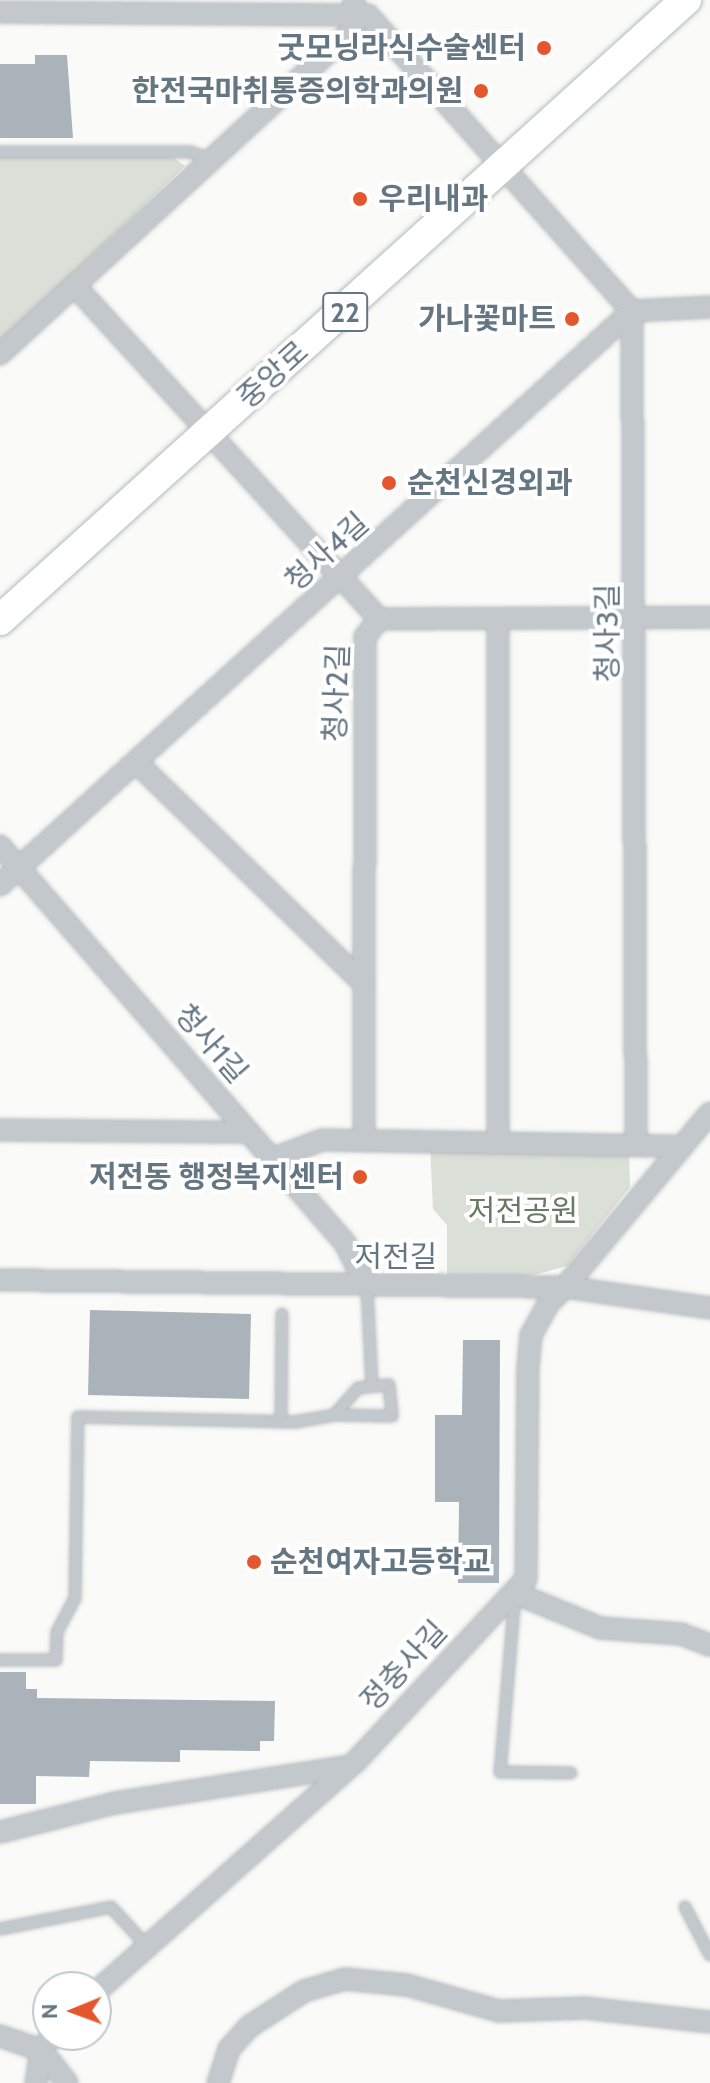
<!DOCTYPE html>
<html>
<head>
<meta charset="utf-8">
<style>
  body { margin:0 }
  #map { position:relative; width:710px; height:2083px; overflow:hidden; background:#fafaf8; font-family:Cabin,"Noto Sans KR",sans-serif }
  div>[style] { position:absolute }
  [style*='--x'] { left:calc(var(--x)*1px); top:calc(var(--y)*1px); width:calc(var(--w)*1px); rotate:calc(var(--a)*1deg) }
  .green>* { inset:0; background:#dadfd7 }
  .building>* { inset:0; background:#aab3b9 }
  .roads { filter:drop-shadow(0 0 2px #b5babe) drop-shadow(0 0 2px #b5babe) }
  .lane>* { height:10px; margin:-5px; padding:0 5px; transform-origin:5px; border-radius:5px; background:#c3c8cc }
  .street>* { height:20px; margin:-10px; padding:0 10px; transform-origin:10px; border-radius:10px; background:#c3c8cc }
  .primary>* { height:30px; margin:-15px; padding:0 15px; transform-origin:15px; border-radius:15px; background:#fff }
  .dots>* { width:22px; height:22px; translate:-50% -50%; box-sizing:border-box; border:4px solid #fff; border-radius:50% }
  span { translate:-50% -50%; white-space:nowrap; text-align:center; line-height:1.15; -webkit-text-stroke:8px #fff; paint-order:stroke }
  .shield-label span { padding:2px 6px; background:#fff; border:2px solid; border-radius:6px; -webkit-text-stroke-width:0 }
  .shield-label { font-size:28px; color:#657683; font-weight:700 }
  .poi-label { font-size:30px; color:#657683; font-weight:700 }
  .right { translate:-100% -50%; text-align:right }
  .left { translate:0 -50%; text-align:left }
  .street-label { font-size:30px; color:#657683 }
  .park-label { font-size:30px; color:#687a64 }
  .north { position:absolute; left:32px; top:1971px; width:80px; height:80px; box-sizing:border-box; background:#fff; border:2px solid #c1c8cd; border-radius:50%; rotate:269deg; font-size:22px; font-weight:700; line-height:32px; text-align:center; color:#657683 }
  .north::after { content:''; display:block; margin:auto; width:28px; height:36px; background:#e4572e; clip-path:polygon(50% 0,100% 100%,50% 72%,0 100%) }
</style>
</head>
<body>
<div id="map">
  <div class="green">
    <div style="clip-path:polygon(0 157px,173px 157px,185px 166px,0 343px)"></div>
    <div style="clip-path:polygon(430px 1146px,629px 1151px,630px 1187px,567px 1266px,530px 1276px,447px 1275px,447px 1225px,433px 1209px)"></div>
  </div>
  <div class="building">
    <div style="clip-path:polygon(35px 55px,67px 55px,73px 138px,0 138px,0 64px,35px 64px)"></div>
    <div style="clip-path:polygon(90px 1310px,251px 1314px,249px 1399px,88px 1395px)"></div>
    <div style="clip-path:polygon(463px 1340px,500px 1340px,499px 1583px,458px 1583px,459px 1502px,435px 1502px,435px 1415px,462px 1415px)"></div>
    <div style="clip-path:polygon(0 1672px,26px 1672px,26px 1689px,37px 1689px,37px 1698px,275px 1701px,274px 1741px,260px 1741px,260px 1751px,180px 1750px,180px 1762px,90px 1761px,89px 1777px,36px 1776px,36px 1804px,0 1804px)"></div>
  </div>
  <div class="roads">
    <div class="lane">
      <div style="--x:0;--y:152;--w:190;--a:0"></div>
      <div style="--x:190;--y:152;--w:22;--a:18"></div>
      <div style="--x:367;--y:1287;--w:98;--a:87.1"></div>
      <div style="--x:389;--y:1385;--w:31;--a:84"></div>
      <div style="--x:392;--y:1416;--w:58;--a:-179"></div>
      <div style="--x:334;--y:1415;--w:36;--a:-48"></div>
      <div style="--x:358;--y:1388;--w:31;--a:-6"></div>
      <div style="--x:281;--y:1422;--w:108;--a:-89.5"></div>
      <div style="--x:515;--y:1595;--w:178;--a:94.8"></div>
      <div style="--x:500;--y:1772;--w:71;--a:0.8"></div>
      <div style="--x:0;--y:1660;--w:56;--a:0"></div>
      <div style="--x:56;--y:1660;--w:28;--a:-88"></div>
      <div style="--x:57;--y:1632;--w:38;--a:-62"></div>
      <div style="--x:75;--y:1598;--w:181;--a:-89.1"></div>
      <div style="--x:78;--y:1417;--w:217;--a:1.3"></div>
      <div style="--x:295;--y:1422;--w:40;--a:-10"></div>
      <div style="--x:685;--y:1907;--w:54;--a:62.5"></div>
      <div style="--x:0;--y:1929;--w:113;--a:-11.2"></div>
      <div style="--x:111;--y:1907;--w:52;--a:47.4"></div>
    </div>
    <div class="street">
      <div style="--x:0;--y:12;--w:368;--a:0.5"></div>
      <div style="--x:368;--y:15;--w:397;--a:48.3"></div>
      <div style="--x:632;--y:311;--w:834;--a:89.73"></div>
      <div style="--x:75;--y:286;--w:451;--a:47.6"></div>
      <div style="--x:0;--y:354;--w:481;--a:-42.6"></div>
      <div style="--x:354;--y:28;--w:28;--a:-90"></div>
      <div style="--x:379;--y:619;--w:331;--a:-0.3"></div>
      <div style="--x:498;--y:619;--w:523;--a:90"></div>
      <div style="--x:137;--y:763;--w:317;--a:44.2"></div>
      <div style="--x:0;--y:846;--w:526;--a:49.01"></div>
      <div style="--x:345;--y:1243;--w:49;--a:63.4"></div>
      <div style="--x:0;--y:885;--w:854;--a:-42.25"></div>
      <div style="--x:632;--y:311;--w:78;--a:-2.9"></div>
      <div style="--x:0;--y:1130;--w:247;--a:0.5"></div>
      <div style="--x:364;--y:1139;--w:502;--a:-89.89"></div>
      <div style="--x:365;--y:637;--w:23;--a:-52"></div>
      <div style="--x:272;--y:1159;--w:53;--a:-20.8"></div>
      <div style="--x:322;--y:1140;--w:359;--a:1"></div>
      <div style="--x:0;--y:1280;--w:565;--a:0.71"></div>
      <div style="--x:565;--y:1287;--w:226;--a:-50.2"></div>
      <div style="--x:515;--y:1593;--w:92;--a:22.4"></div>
      <div style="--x:600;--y:1628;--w:81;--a:4.2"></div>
      <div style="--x:681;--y:1634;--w:31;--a:21"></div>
      <div style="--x:0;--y:1832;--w:119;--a:-14.2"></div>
      <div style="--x:115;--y:1803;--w:238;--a:-8.9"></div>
      <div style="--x:96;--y:1992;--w:351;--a:-41.6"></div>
      <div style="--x:358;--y:1759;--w:246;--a:-47"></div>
      <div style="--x:526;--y:1579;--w:211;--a:-89.5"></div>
      <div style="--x:528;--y:1368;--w:33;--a:-85"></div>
      <div style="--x:531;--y:1335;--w:35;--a:-61"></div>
      <div style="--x:548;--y:1304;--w:24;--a:-45"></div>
      <div style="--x:565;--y:1287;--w:147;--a:8.2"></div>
      <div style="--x:0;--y:2036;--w:43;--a:18.9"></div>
      <div style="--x:41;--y:2050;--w:42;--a:51.8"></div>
      <div style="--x:36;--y:2083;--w:33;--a:-81"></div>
      <div style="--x:41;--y:2050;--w:19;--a:-51"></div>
      <div style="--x:218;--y:2083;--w:36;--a:-72"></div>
      <div style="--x:229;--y:2049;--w:31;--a:-48"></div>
      <div style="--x:250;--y:2026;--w:64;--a:-32.9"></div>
      <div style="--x:304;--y:1991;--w:43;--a:-16.3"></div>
      <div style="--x:345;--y:1979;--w:62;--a:5.5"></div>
      <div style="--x:407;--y:1985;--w:96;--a:15.8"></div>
      <div style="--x:499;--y:2011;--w:86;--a:-2"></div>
      <div style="--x:585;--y:2008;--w:126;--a:6.4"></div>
    </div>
    <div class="primary">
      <div style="--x:0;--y:620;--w:925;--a:-42.11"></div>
    </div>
  </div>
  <div class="dots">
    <div style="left:544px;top:48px;background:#e4572e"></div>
    <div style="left:481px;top:91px;background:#e4572e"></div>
    <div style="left:360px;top:199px;background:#e4572e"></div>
    <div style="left:572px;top:319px;background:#e4572e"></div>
    <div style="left:389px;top:483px;background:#e4572e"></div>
    <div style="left:360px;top:1177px;background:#e4572e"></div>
    <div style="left:254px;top:1562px;background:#e4572e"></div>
  </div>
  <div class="shield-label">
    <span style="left:345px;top:312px">22</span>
  </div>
  <div class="poi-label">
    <span class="right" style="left:526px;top:48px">굿모닝라식수술센터</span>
    <span class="right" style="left:463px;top:91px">한전국마취통증의학과의원</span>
    <span class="left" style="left:378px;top:199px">우리내과</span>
    <span class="right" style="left:556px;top:319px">가나꽃마트</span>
    <span class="left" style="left:407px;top:483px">순천신경외과</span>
    <span class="right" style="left:344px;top:1177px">저전동 행정복지센터</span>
    <span class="left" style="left:270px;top:1562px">순천여자고등학교</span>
  </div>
  <div class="street-label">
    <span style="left:273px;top:375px;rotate:-42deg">중앙로</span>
    <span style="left:327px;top:552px;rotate:-42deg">청사4길</span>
    <span style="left:608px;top:633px;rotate:-90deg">청사3길</span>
    <span style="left:337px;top:693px;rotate:-88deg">청사2길</span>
    <span style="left:211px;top:1044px;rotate:49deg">청사1길</span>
    <span style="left:396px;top:1257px">저전길</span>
    <span style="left:404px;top:1666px;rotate:-47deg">정충사길</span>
  </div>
  <div class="park-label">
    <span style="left:523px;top:1211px">저전공원</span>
  </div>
  <div class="north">N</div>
</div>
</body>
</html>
